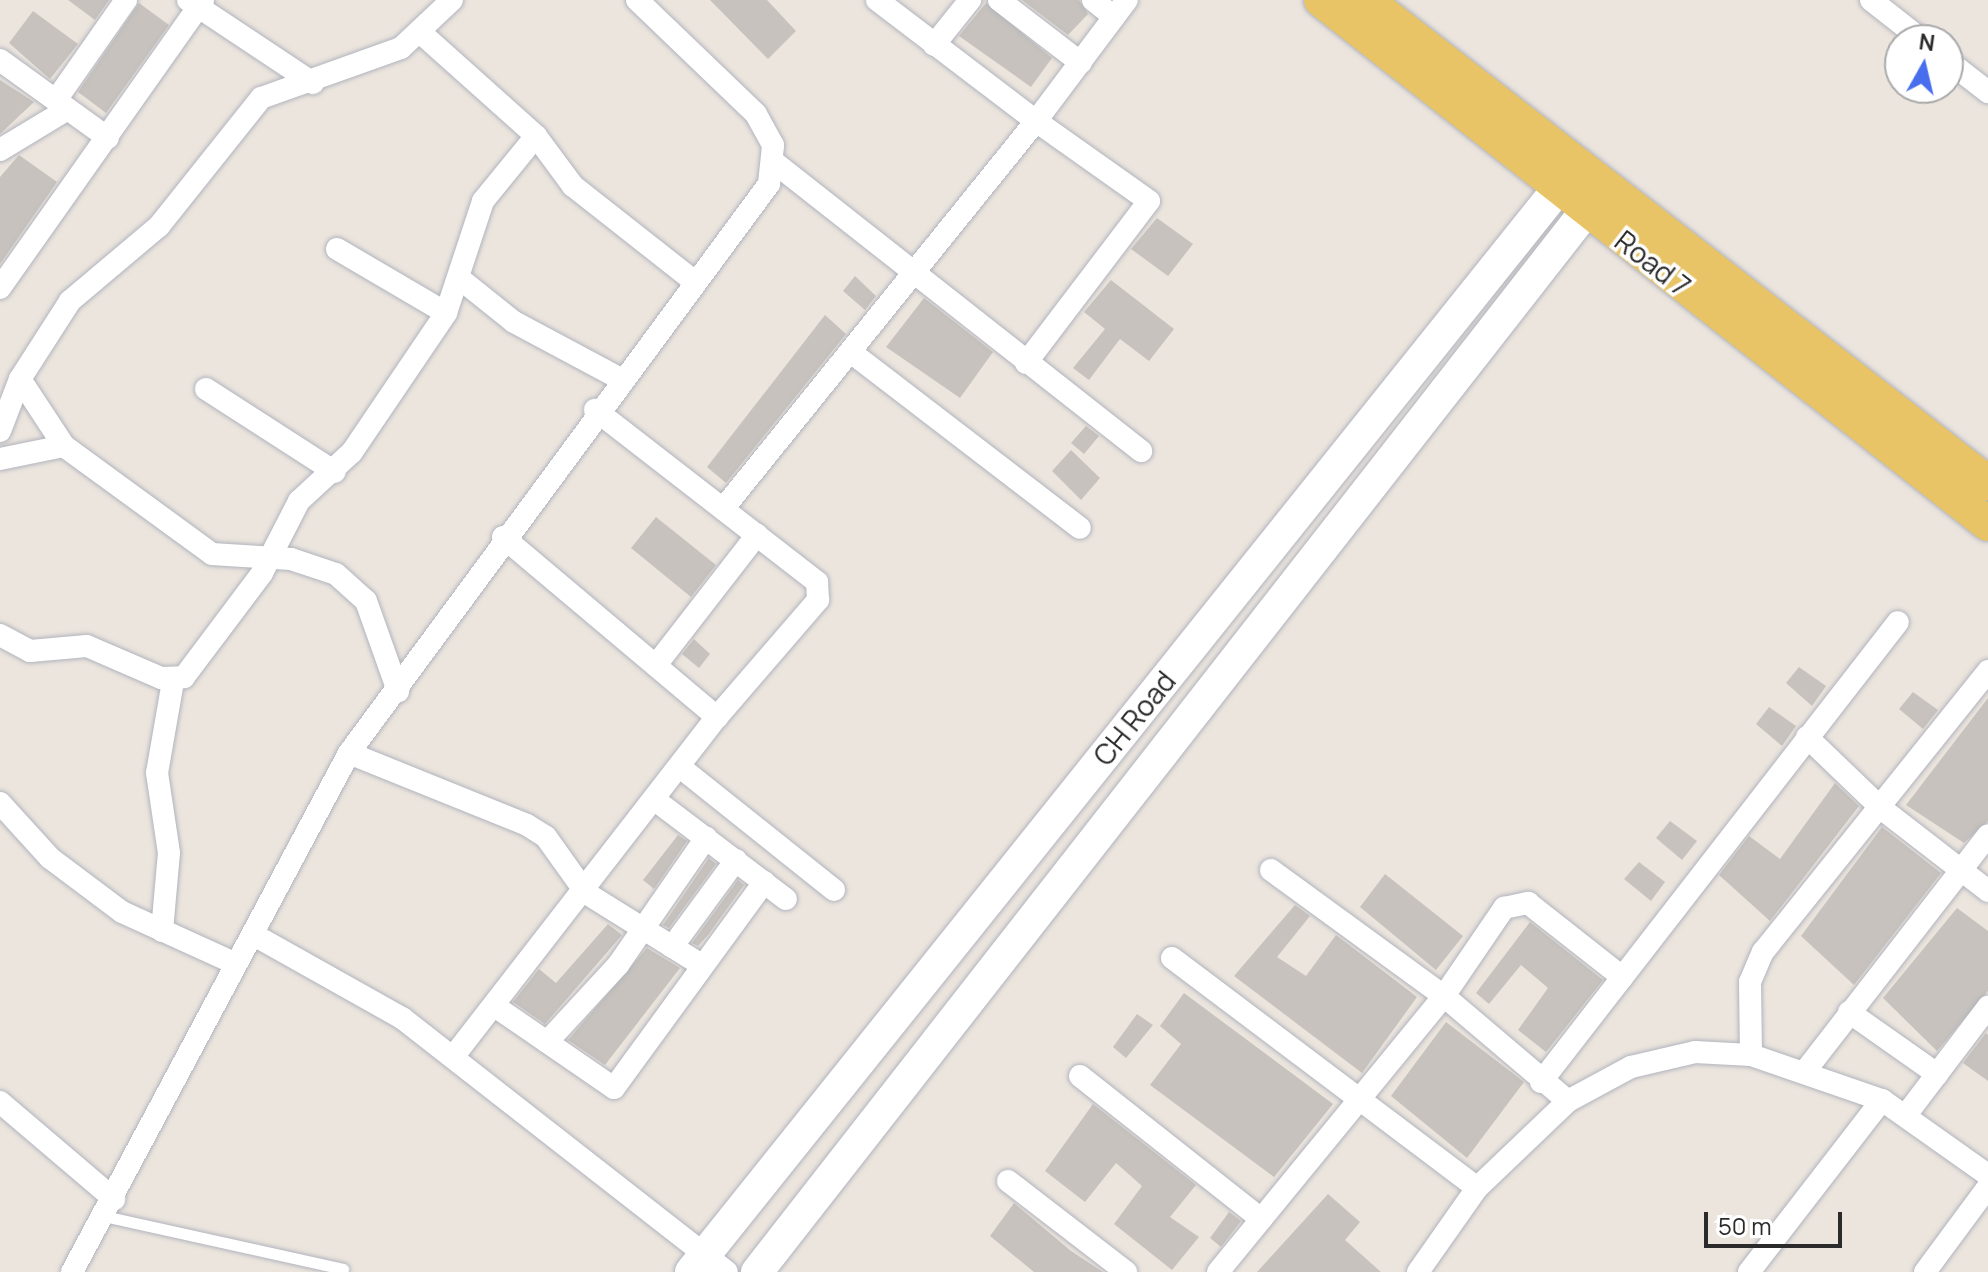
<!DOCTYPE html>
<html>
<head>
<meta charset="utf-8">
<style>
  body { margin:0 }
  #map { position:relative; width:1988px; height:1272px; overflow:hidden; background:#ece5de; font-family:Manrope,sans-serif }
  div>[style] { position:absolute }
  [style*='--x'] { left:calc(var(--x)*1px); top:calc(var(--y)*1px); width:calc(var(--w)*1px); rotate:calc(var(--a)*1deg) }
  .building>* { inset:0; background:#c7c2bd }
  .roads { filter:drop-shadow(0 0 2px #b1b4bd) drop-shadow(0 0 2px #b1b4bd) }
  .lane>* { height:11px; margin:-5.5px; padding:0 5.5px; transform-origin:5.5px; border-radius:5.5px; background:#fff }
  .street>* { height:22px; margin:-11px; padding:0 11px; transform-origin:11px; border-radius:11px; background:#fff }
  .secondary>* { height:32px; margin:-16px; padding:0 16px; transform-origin:16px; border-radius:16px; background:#fff }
  .primary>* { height:34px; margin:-17px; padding:0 17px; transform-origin:17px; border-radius:17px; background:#e8c467 }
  span { translate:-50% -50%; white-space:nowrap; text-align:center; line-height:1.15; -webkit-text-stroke:7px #fff; paint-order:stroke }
  .street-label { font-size:28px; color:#2b2b2b }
  .north { position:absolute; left:1884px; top:24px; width:80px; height:80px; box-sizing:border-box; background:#fff; border:2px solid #aaa; border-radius:50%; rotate:8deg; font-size:22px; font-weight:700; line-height:32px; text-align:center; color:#2b2b2b }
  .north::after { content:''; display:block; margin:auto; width:28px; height:36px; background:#486eee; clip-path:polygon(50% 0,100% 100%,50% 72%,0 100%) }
  .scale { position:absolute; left:1704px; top:1212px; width:138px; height:36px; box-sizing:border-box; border:4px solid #2b2b2b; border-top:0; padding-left:10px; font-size:24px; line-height:28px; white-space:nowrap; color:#2b2b2b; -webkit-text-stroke:6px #fff; paint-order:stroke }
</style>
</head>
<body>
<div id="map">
  <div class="building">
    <div style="clip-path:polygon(68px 0,109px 0,95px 20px)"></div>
    <div style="clip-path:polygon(710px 0,767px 0,796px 31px,768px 59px)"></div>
    <div style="clip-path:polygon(1022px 0,1079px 0,1088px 14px,1068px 35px)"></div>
    <div style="clip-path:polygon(139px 3px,169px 25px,106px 113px,78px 92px)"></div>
    <div style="clip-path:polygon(986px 3px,1052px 58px,1031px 87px,959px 36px)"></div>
    <div style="clip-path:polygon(33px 11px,78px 44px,50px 79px,9px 43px)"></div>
    <div style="clip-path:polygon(0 80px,34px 102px,0 134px)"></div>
    <div style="clip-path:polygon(19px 155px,57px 182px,0 264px,0 177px)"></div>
    <div style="clip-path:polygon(1157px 218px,1193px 244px,1168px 276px,1131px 249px)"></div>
    <div style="clip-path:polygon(855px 276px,876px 296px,865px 310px,843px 291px)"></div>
    <div style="clip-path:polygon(1111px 280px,1174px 329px,1149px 361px,1120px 339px,1089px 380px,1073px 368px,1105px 329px,1084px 312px)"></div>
    <div style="clip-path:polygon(924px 298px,993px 352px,960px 398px,886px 347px)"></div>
    <div style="clip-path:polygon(825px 315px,846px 334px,726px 483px,707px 467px)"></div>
    <div style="clip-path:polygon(1086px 426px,1099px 436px,1084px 454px,1071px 443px)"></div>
    <div style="clip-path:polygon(1071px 450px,1100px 478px,1081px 500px,1052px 471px)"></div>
    <div style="clip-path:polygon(656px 517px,716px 565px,691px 597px,631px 548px)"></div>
    <div style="clip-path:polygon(694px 639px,710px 654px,699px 668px,682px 654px)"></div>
    <div style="clip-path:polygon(1799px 667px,1826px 686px,1812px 706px,1786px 683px)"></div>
    <div style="clip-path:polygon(1913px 692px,1938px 710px,1923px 729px,1899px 709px)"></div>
    <div style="clip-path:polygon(1988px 698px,1988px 821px,1964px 843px,1906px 805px)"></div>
    <div style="clip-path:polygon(1769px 707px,1796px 726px,1782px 746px,1756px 724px)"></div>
    <div style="clip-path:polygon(1835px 783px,1859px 806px,1770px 921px,1719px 875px,1749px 836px,1780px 859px)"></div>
    <div style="clip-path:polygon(1670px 821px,1697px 841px,1682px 860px,1656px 838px)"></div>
    <div style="clip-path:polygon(1882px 827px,1941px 873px,1854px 985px,1801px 936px)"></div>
    <div style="clip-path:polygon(678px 835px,687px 841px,654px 889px,643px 880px)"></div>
    <div style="clip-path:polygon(709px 858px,716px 864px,669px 928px,663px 925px)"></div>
    <div style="clip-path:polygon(1639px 862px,1665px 882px,1651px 901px,1624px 879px)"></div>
    <div style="clip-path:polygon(1385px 874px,1463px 936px,1436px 970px,1360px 907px)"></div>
    <div style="clip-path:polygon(738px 880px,744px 885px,708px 935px,698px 946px,692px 943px)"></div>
    <div style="clip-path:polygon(1295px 905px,1310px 916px,1277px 957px,1306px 976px,1336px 935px,1417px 997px,1362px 1073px,1234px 976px)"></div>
    <div style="clip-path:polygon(1957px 908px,1988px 931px,1988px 991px,1937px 1051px,1883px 998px)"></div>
    <div style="clip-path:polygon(1530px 922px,1603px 980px,1546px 1052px,1518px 1030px,1548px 988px,1521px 965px,1489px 1004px,1476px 993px)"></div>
    <div style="clip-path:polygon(608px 924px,622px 935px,545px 1024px,513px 1002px,539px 969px,556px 983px)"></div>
    <div style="clip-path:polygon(647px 948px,680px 968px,605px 1065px,568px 1040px)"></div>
    <div style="clip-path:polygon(1184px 993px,1333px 1104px,1274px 1177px,1150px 1085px,1181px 1044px,1160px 1026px)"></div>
    <div style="clip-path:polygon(1137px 1014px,1153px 1025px,1126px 1058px,1113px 1047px)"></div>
    <div style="clip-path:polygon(1446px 1022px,1524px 1082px,1467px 1158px,1391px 1096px)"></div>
    <div style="clip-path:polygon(1986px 1033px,1988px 1035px,1988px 1081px,1963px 1063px)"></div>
    <div style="clip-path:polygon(1093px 1104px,1196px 1185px,1170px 1217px,1199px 1237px,1172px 1270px,1114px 1224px,1142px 1186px,1116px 1163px,1085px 1202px,1045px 1171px)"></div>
    <div style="clip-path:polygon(1328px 1194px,1360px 1222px,1345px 1240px,1381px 1272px,1257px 1272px)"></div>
    <div style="clip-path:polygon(1014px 1203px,1071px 1251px,1103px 1272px,1034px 1272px,990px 1236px)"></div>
    <div style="clip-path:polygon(1229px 1212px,1241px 1221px,1221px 1247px,1210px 1238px)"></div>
  </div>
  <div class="roads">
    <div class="lane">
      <div style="--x:104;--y:1216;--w:245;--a:12.5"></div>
    </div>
    <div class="street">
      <div style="--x:188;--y:0;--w:150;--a:33.6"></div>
      <div style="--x:999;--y:0;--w:103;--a:37.5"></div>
      <div style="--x:1093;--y:0;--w:27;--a:39"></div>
      <div style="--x:1871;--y:0;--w:65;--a:38.1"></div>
      <div style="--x:421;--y:33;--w:154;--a:41.8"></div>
      <div style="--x:536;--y:136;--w:62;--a:53.5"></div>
      <div style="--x:573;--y:186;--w:155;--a:38.2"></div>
      <div style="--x:934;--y:45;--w:58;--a:-51.3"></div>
      <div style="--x:0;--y:60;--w:133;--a:35.8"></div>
      <div style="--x:1948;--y:61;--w:51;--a:37.8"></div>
      <div style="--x:56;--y:100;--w:122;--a:-55"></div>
      <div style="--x:0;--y:150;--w:79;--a:-31.1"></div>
      <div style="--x:775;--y:163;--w:466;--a:38.2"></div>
      <div style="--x:337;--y:249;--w:126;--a:30.4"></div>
      <div style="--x:459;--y:278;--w:70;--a:38.7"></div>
      <div style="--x:514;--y:322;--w:119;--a:28.1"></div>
      <div style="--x:0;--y:288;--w:352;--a:-54.8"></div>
      <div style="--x:852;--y:353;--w:287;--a:37.5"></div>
      <div style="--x:1026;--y:363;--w:203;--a:-52.8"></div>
      <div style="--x:1149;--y:201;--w:138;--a:-144.7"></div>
      <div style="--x:1036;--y:121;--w:151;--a:-53.1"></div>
      <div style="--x:20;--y:379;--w:80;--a:56.7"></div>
      <div style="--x:206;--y:389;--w:153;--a:32.8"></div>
      <div style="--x:0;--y:431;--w:56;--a:-69"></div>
      <div style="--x:20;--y:379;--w:93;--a:-57.3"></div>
      <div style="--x:70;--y:301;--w:116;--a:-40.1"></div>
      <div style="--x:159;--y:226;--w:164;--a:-51.4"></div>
      <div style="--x:261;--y:98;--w:149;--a:-19.7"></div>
      <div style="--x:401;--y:48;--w:70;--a:-43.3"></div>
      <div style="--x:0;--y:459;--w:65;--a:-11.5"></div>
      <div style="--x:64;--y:446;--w:183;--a:36.1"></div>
      <div style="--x:212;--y:554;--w:79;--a:3.6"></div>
      <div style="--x:291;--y:559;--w:47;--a:18.4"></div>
      <div style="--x:336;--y:574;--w:40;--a:42"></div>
      <div style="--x:366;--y:601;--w:96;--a:70.4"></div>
      <div style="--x:723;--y:509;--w:499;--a:-51.1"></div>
      <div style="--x:1036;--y:121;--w:200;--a:-142.7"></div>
      <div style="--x:503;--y:537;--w:280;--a:40.1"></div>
      <div style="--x:0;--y:635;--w:34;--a:28"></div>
      <div style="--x:30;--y:651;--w:57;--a:-5"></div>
      <div style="--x:87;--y:646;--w:81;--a:23.4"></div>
      <div style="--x:161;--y:678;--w:23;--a:-2"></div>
      <div style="--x:184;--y:677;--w:130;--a:-53.1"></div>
      <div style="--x:262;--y:573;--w:81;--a:-62.8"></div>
      <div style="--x:299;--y:501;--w:72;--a:-42.8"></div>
      <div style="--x:352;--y:452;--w:168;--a:-55.9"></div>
      <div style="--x:446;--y:313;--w:118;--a:-71.7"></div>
      <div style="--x:483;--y:201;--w:84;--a:-50.8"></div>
      <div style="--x:656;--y:665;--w:165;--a:-52.2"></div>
      <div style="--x:1807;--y:737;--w:104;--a:43.8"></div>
      <div style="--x:1882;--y:809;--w:134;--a:37.7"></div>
      <div style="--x:349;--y:753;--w:192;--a:22"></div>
      <div style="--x:527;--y:825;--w:22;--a:32"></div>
      <div style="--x:546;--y:837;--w:69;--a:54.5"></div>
      <div style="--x:586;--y:893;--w:134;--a:31.9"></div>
      <div style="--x:680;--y:767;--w:197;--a:38.6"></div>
      <div style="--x:655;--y:800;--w:164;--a:37.1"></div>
      <div style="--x:0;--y:803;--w:74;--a:47.7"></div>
      <div style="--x:50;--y:858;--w:90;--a:36.9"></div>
      <div style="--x:122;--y:912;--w:125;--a:24.5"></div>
      <div style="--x:1271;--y:870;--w:214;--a:36.1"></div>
      <div style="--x:1444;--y:996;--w:162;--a:40.3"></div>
      <div style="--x:162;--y:931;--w:78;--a:-84.9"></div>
      <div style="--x:169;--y:853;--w:81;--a:-98.5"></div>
      <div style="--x:157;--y:773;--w:93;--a:-80.1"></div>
      <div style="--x:254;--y:935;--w:170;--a:29.3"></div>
      <div style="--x:402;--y:1018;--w:412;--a:38"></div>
      <div style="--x:672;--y:947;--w:108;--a:-53.7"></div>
      <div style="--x:1172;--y:958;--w:382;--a:37"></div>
      <div style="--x:496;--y:1007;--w:143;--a:34.5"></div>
      <div style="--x:614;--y:1088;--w:255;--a:-53.9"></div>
      <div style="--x:1849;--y:1012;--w:108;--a:35.2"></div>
      <div style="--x:547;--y:1042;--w:105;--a:-47.3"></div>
      <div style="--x:618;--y:965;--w:155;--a:-55.3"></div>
      <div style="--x:1751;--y:1055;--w:73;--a:-90.8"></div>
      <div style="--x:1750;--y:982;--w:33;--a:-67"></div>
      <div style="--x:1763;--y:952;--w:360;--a:-51.3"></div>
      <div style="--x:453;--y:1057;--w:430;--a:-52.2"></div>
      <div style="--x:717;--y:717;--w:155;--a:-49.2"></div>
      <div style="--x:818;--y:600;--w:18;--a:-93"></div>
      <div style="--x:817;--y:582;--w:281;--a:-142.2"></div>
      <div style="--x:1806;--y:1070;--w:297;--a:-52.2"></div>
      <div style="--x:1080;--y:1076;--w:231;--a:38.3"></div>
      <div style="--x:1541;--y:1082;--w:582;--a:-52.19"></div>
      <div style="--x:0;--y:1102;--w:150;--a:40.4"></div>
      <div style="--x:1906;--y:1115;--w:136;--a:-52.8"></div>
      <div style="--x:1008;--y:1181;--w:149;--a:37.6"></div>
      <div style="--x:72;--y:1272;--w:588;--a:-61.91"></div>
      <div style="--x:349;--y:753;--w:707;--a:-53.57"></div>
      <div style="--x:769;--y:184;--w:39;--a:-84"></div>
      <div style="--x:773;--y:145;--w:35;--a:-119"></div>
      <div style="--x:756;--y:114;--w:165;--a:-136.2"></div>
      <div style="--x:1218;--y:1272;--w:357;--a:-50.7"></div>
      <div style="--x:1444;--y:996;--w:107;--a:-55.7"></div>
      <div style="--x:1504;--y:908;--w:25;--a:-12"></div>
      <div style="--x:1528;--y:903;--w:120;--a:38.2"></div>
      <div style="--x:1418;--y:1272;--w:103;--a:-54.9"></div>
      <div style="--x:1477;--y:1188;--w:126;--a:-43.7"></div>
      <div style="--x:1568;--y:1101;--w:72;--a:-28.4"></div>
      <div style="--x:1631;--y:1067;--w:66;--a:-13.2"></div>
      <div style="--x:1695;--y:1052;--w:56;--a:3.1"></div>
      <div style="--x:1751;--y:1055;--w:139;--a:19"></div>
      <div style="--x:1882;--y:1100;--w:130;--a:35.3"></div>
      <div style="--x:1749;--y:1272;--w:217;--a:-52.3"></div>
      <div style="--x:1925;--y:1272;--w:106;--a:-53.5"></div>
    </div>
    <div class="secondary">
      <div style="--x:691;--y:1272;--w:1416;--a:-51.33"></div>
      <div style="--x:757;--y:1272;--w:1376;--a:-52"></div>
    </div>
    <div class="primary">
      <div style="--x:1321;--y:0;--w:848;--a:38.15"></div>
      <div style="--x:1366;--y:0;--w:788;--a:37.83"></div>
    </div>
  </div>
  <div class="street-label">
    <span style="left:1653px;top:263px;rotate:38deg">Road 7</span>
    <span style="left:1134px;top:718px;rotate:-51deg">CH Road</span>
  </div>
  <div class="north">N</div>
  <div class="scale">50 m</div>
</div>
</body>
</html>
